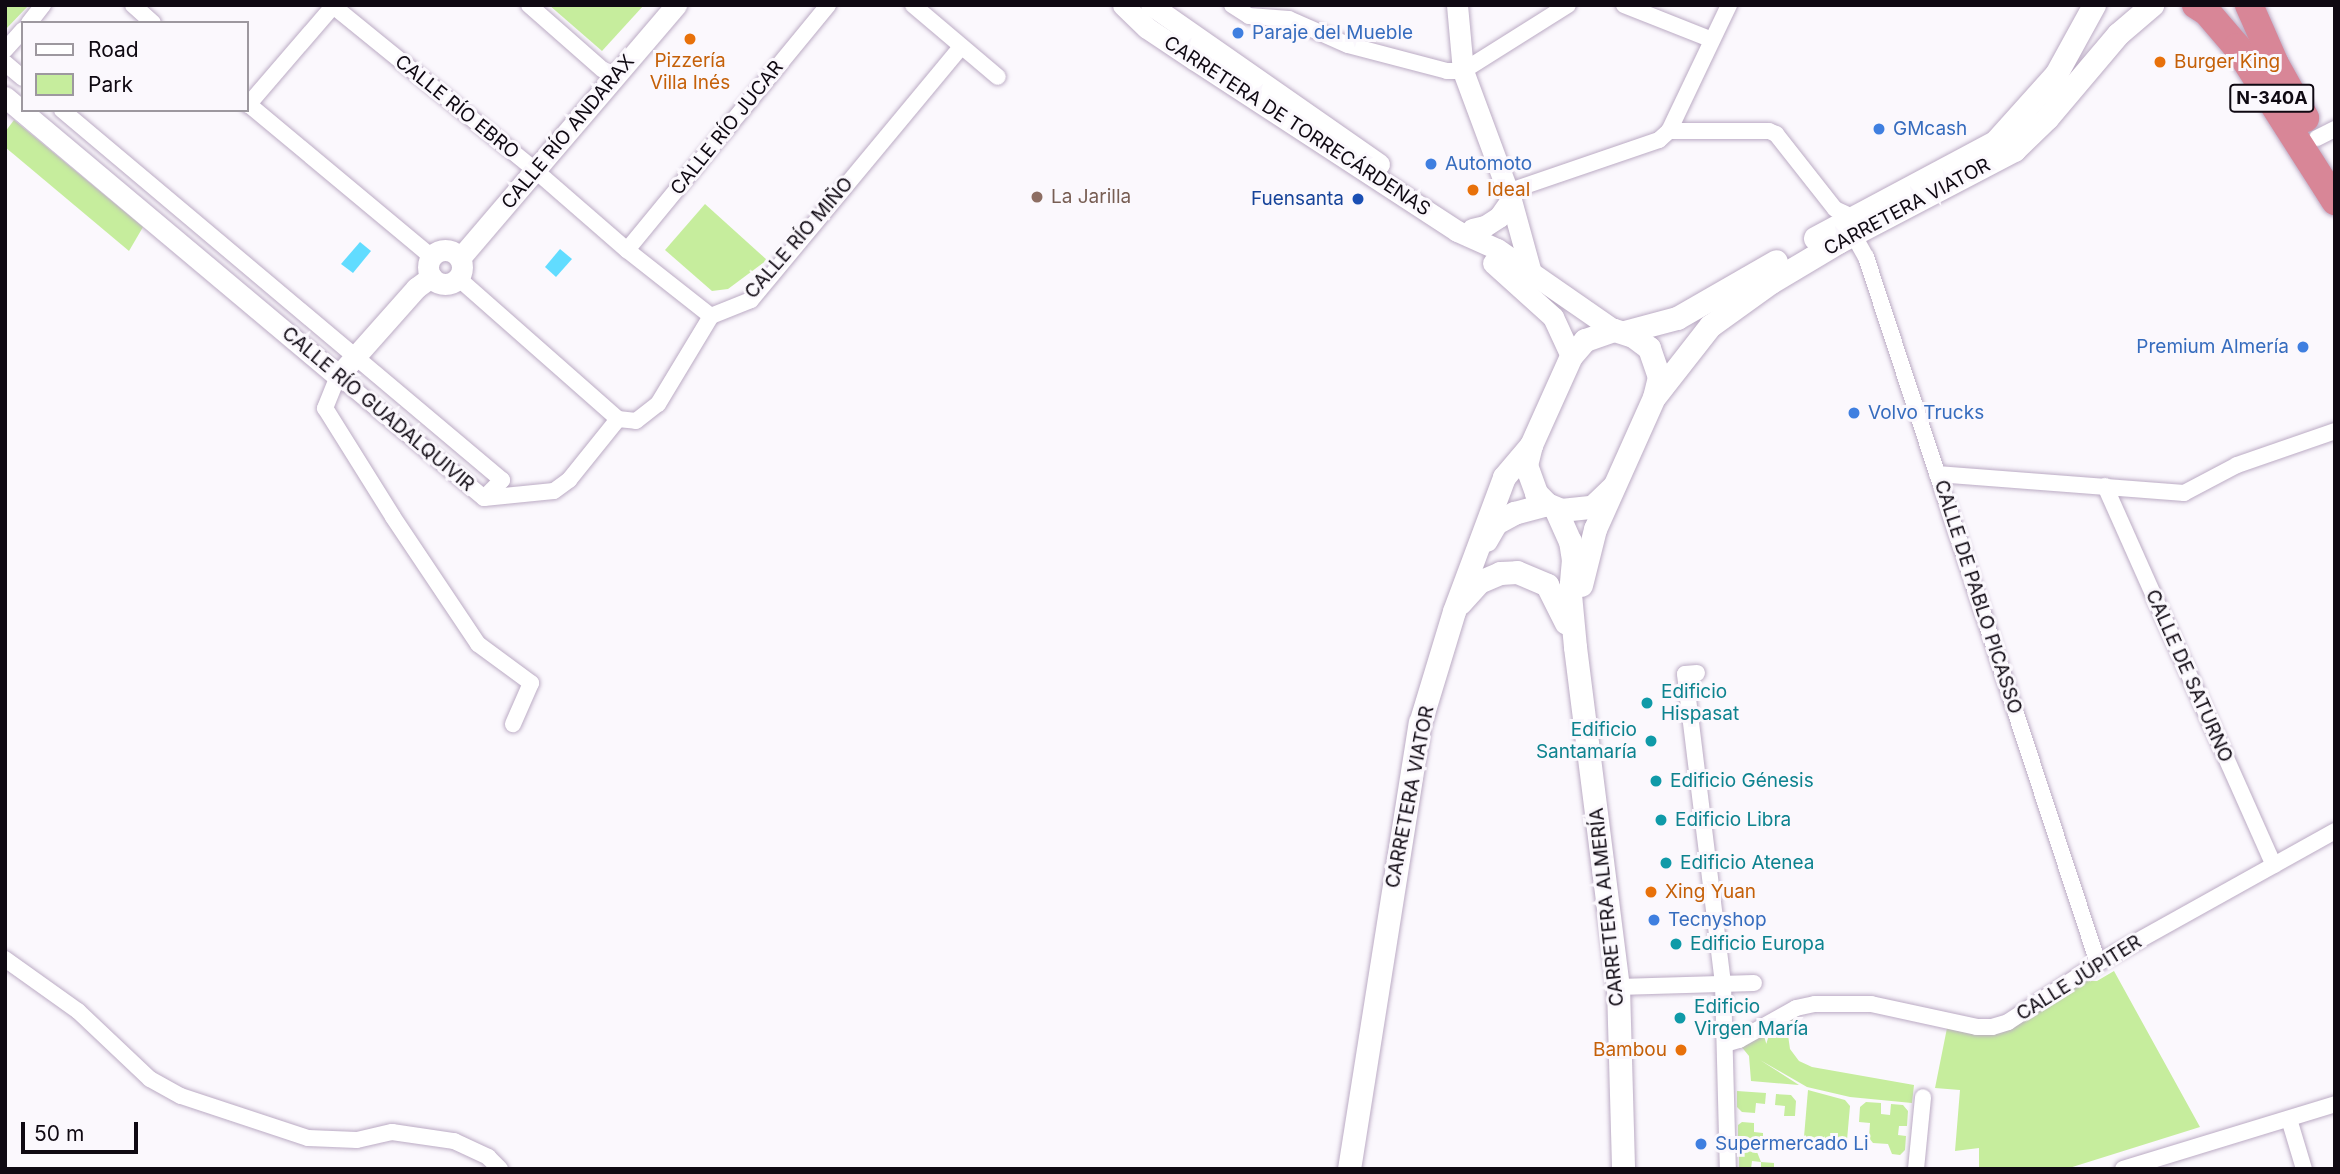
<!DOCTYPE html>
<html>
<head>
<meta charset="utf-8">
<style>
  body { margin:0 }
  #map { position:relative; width:2340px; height:1174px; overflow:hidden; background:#fbf8fd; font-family:Inter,sans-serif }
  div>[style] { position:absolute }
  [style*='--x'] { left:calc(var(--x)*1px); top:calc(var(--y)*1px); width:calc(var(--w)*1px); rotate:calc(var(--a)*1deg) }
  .green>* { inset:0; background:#c6ed9d }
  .water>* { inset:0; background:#61dcff }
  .roads { filter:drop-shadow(0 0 2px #bbabc4) drop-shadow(0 0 2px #bbabc4) }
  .minor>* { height:16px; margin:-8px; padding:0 8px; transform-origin:8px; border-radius:8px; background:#fff }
  .tertiary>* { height:21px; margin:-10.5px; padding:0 10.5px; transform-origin:10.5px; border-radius:10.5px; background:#fff }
  .tertiary>.ring { margin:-10.5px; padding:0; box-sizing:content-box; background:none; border:21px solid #fff; border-radius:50% }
  .secondary>* { height:23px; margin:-11.5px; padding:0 11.5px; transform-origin:11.5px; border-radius:11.5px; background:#fff }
  .trunk>* { height:28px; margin:-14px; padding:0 14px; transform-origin:14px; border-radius:14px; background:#d88697 }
  .dots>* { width:19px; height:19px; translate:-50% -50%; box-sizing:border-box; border:4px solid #fbf8fd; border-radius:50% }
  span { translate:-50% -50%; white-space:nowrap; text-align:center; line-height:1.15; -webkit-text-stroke:6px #fbf8fd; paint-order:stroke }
  .shield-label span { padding:2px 5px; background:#fbf8fd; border:2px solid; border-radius:5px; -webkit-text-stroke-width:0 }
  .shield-label { font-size:18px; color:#0f0912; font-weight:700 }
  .shop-label { font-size:19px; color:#366cbe }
  .left { translate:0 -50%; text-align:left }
  .right { translate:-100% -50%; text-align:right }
  .food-label { font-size:19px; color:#c56008 }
  .street-label { font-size:19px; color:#0f0912 }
  .education-label { font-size:19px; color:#785e54 }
  .transit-label { font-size:19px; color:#164399 }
  .culture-label { font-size:19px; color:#0d838f }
  .frame { position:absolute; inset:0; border:7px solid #0f0912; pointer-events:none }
  .legend { position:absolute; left:21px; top:21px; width:228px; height:91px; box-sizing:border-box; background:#fbf8fd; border:2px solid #9d989f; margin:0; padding:9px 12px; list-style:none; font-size:21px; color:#0f0912 }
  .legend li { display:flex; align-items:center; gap:14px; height:35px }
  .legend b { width:35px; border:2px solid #9d989f }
  .scale { position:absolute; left:21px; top:1122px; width:117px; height:32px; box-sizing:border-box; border:4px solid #0f0912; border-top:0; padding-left:9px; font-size:21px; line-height:24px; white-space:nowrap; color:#0f0912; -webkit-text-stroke:5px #fbf8fd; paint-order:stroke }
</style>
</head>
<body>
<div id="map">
  <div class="green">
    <div style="clip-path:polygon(5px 5px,29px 5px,5px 30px)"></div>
    <div style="clip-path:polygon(549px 5px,644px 5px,602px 51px)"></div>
    <div style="clip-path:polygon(14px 120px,143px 227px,129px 251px,5px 147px,5px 132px)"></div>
    <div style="clip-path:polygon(705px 204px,767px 260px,728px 289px,712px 291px,665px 250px)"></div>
    <div style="clip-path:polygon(2114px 971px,2200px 1127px,2066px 1169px,1979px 1169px,1979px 1148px,1955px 1151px,1960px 1090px,1935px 1088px,1947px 1028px,1979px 1032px,2084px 981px,2097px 981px)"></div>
    <div style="clip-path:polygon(1800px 1014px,1790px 1027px,1788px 1035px,1790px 1049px,1799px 1061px,1812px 1067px,1914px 1085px,1912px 1103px,1850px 1097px,1807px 1087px,1760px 1060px,1799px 1085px,1751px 1081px,1749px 1056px,1740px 1045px)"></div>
    <div style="clip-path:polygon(1808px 1090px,1845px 1100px,1850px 1106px,1847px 1140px,1804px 1137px)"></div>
    <div style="clip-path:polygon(1737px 1091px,1766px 1093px,1765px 1104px,1756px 1103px,1755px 1113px,1742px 1112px,1737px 1107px)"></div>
    <div style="clip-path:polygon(1776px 1094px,1791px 1095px,1796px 1101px,1795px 1116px,1784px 1116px,1785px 1106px,1775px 1105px)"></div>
    <div style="clip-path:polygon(1866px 1102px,1881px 1103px,1881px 1114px,1890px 1115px,1891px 1104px,1903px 1105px,1908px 1111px,1907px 1126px,1899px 1126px,1898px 1135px,1906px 1136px,1905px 1150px,1900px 1155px,1892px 1154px,1888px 1144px,1873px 1143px,1869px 1138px,1870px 1123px,1859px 1122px,1860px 1107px)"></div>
    <div style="clip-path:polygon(1742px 1122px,1754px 1123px,1754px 1132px,1763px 1133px,1763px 1138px,1758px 1143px,1743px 1141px,1738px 1136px,1738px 1125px)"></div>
    <div style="clip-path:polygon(1743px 1151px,1757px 1152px,1761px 1162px,1774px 1163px,1774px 1169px,1761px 1169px,1761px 1162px,1752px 1161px,1751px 1169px,1739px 1169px,1739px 1154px)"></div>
  </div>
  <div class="water">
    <div style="clip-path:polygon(360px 242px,371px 251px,353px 273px,341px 264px)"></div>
    <div style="clip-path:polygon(560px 249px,572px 259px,556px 277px,545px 267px)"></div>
  </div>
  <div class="roads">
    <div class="minor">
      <div style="--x:133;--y:5;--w:27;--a:42"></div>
      <div style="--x:332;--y:5;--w:263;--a:39.1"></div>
      <div style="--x:536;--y:171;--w:121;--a:41"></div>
      <div style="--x:627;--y:250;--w:107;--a:38.2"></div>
      <div style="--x:529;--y:5;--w:98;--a:41.3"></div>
      <div style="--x:913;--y:5;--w:111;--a:40.3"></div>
      <div style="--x:1232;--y:5;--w:20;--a:33"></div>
      <div style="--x:1249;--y:16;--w:40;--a:4.3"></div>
      <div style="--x:1289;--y:19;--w:64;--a:23.8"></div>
      <div style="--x:1348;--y:45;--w:102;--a:14.7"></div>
      <div style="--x:1447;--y:71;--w:16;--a:0"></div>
      <div style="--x:1463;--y:71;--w:124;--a:-32.2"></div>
      <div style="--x:1624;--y:5;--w:92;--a:21.6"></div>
      <div style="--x:29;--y:23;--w:23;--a:-52"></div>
      <div style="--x:5;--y:50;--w:27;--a:-48"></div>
      <div style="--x:5;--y:63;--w:23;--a:40"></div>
      <div style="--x:247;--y:103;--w:241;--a:39.8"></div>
      <div style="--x:248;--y:105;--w:132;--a:-49.3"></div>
      <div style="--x:62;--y:110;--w:575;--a:40.06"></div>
      <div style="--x:502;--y:480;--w:25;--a:135"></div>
      <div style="--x:1669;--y:131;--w:140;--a:-64.5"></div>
      <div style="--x:2317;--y:138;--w:20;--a:-27"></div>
      <div style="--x:1507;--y:192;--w:161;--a:-18.9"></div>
      <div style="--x:1659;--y:140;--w:13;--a:-42"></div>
      <div style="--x:1669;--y:131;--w:100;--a:0"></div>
      <div style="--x:1769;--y:131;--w:8;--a:23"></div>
      <div style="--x:1776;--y:134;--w:95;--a:51.8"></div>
      <div style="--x:1835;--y:209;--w:19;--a:25"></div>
      <div style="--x:1853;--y:234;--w:26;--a:61"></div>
      <div style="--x:1866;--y:257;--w:743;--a:71.81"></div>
      <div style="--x:627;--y:250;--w:317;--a:-50.6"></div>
      <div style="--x:458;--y:278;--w:213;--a:41.4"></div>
      <div style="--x:618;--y:419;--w:18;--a:6"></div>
      <div style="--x:636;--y:421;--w:28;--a:-38"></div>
      <div style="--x:658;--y:404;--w:103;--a:-58.9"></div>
      <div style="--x:711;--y:316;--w:43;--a:-21.8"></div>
      <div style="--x:751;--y:300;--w:329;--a:-50.3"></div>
      <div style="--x:1937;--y:474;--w:248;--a:4.4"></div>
      <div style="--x:2184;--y:493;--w:60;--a:-27.8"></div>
      <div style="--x:2237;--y:465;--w:104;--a:-19.1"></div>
      <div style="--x:2105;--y:486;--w:415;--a:66"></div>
      <div style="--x:484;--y:498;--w:190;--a:-140.1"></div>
      <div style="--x:338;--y:376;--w:35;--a:112"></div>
      <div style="--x:325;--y:408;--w:128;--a:58"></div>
      <div style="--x:393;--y:517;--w:153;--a:56.2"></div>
      <div style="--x:478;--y:644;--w:66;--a:36.3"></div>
      <div style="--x:531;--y:683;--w:45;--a:113.7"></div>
      <div style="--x:484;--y:498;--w:70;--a:-5.7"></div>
      <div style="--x:554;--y:491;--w:19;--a:-36"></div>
      <div style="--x:569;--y:480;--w:78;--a:-51.2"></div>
      <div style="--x:1697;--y:673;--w:12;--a:175"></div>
      <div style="--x:1685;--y:674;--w:312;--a:83"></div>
      <div style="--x:1723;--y:984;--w:185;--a:88.5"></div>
      <div style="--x:5;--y:959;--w:90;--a:35.5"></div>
      <div style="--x:78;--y:1011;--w:99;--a:43.4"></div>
      <div style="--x:150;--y:1079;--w:35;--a:29"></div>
      <div style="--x:181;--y:1096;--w:134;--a:18.3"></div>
      <div style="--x:308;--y:1138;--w:49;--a:2.3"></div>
      <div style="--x:357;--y:1140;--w:36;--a:-13"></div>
      <div style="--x:392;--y:1132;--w:63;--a:8.3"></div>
      <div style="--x:454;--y:1141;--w:38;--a:25"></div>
      <div style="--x:488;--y:1157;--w:17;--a:45"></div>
      <div style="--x:1618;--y:987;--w:136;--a:-1.7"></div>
      <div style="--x:1725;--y:1044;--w:15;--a:-16"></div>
      <div style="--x:1739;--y:1040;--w:65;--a:-29.3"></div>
      <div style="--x:1796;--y:1008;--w:19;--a:-12"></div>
      <div style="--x:1815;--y:1004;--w:56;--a:0"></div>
      <div style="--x:1871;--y:1004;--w:108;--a:12.2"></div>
      <div style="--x:1977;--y:1027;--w:15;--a:0"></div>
      <div style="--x:1992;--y:1027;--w:17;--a:-17"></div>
      <div style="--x:2008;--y:1022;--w:108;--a:-33.2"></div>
      <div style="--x:2098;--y:963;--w:271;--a:-29.1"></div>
      <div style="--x:2289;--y:1119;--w:52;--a:73.3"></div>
      <div style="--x:1916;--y:1169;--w:72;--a:-84.4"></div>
      <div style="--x:2123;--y:1169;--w:222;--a:-17"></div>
    </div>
    <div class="tertiary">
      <div style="--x:1123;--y:5;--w:33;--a:44"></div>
      <div style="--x:1147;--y:28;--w:58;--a:33.7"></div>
      <div style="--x:1195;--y:60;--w:313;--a:33.1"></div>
      <div style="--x:1457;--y:231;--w:44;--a:24.2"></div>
      <div style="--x:1497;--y:249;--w:142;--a:34.7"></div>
      <div style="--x:1151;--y:5;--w:278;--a:34.9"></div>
      <div style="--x:1457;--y:5;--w:66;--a:84.8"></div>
      <div style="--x:1463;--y:71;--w:138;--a:69.6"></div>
      <div style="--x:1511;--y:200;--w:79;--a:74.6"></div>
      <div style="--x:5;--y:97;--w:434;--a:40"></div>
      <div style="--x:338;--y:376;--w:118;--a:-48.4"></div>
      <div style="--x:416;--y:288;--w:19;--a:-36"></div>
      <div style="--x:1472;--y:229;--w:13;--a:-13"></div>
      <div style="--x:1485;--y:226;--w:17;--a:-33"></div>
      <div style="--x:1499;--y:217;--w:21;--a:-55"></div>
      <div class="ring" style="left:428px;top:250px;width:13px;height:13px"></div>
      <div style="--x:460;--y:258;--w:333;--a:-49.5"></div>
      <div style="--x:1493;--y:263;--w:81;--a:42"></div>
      <div style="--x:1553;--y:317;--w:43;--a:65.2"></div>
    </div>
    <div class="secondary">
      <div style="--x:1815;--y:238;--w:204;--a:-28.1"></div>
      <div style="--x:1995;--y:142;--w:91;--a:-48.1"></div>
      <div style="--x:2056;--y:74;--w:79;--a:-61.2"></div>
      <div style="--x:1624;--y:332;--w:55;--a:-14.8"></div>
      <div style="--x:1677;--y:318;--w:114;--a:-29.9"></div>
      <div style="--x:1656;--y:395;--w:88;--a:-52"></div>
      <div style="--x:1710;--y:326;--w:75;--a:-35.8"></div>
      <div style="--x:1771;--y:282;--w:78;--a:-30.8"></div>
      <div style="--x:1838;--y:242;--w:199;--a:-27.6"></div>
      <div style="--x:2014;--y:150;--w:46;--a:-44.1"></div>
      <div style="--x:2047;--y:118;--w:110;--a:-49.8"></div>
      <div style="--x:2118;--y:34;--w:45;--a:-40.5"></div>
      <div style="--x:1555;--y:508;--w:36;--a:66"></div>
      <div style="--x:1570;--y:541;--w:18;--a:81"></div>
      <div style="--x:1573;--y:559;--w:35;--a:95"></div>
      <div style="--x:1570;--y:594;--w:53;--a:84.6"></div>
      <div style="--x:1575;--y:647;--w:343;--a:82.8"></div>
      <div style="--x:1618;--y:987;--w:182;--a:88.4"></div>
      <div style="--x:1486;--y:540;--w:20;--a:-60"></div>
      <div style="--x:1496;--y:523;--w:21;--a:-29"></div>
      <div style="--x:1514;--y:513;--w:34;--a:-15"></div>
      <div style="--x:1581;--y:585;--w:58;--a:-76"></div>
      <div style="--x:1595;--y:529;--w:145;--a:-65.9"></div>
      <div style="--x:1654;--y:397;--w:21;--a:-76"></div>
      <div style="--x:1659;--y:377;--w:31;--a:-109"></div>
      <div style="--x:1649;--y:348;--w:20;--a:-143"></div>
      <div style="--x:1633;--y:336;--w:20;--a:-162"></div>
      <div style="--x:1614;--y:330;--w:31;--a:161"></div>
      <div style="--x:1585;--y:340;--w:21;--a:131"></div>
      <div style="--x:1571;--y:356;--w:98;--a:114.2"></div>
      <div style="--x:1531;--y:445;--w:21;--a:104"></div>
      <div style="--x:1526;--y:465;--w:30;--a:70"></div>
      <div style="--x:1536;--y:493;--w:16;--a:45"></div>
      <div style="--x:1547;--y:504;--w:15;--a:23"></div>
      <div style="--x:1561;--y:510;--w:31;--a:-6"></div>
      <div style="--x:1592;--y:507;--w:30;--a:-44"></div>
      <div style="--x:1460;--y:603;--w:28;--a:-48"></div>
      <div style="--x:1479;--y:582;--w:23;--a:-23"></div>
      <div style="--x:1500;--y:573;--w:17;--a:-3"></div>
      <div style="--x:1517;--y:572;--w:33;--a:23"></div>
      <div style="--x:1547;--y:585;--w:42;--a:63.4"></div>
      <div style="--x:1349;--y:1169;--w:452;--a:-81"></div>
      <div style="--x:1420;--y:723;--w:117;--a:-73.1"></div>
      <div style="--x:1454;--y:611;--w:143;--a:-69.5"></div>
      <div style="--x:1504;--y:477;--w:42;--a:-49.8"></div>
    </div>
    <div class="trunk">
      <div style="--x:2196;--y:5;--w:13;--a:32"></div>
      <div style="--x:2207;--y:12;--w:46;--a:49.4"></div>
      <div style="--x:2237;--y:47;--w:183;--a:57.5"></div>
      <div style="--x:2249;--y:5;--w:64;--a:66.2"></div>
      <div style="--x:2275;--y:64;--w:62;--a:60.9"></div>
    </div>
  </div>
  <div class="dots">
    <div style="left:1238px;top:33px;background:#3f7fe0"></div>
    <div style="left:690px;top:39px;background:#e8710a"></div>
    <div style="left:2160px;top:62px;background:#e8710a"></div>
    <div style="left:1879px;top:129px;background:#3f7fe0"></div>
    <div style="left:1431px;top:164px;background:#3f7fe0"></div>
    <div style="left:1473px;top:190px;background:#e8710a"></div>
    <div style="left:1037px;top:197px;background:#8d6e63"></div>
    <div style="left:1358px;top:199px;background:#1a4fb4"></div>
    <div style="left:2303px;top:347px;background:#3f7fe0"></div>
    <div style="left:1854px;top:413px;background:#3f7fe0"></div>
    <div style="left:1647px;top:703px;background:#0f9aa8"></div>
    <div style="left:1651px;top:741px;background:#0f9aa8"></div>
    <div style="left:1656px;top:781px;background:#0f9aa8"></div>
    <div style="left:1661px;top:820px;background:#0f9aa8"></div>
    <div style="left:1666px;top:863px;background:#0f9aa8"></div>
    <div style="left:1651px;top:892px;background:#e8710a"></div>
    <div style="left:1654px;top:920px;background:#3f7fe0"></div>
    <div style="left:1676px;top:944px;background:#0f9aa8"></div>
    <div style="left:1680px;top:1018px;background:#0f9aa8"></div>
    <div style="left:1681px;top:1050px;background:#e8710a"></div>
    <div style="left:1701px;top:1144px;background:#3f7fe0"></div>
  </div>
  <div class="shield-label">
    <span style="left:2272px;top:98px">N-340A</span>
  </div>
  <div class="shop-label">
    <span class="left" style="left:1252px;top:33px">Paraje del Mueble</span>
    <span class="left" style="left:1893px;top:129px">GMcash</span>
    <span class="left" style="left:1445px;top:164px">Automoto</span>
    <span class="right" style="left:2289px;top:347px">Premium Almería</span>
    <span class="left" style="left:1868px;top:413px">Volvo Trucks</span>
    <span class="left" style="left:1668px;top:920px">Tecnyshop</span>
    <span class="left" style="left:1715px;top:1144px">Supermercado Li</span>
  </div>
  <div class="food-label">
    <span style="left:690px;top:72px">Pizzería<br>Villa Inés</span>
    <span class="left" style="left:2174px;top:62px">Burger King</span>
    <span class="left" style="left:1487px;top:190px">Ideal</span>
    <span class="left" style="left:1665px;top:892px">Xing Yuan</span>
    <span class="right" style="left:1667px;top:1050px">Bambou</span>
  </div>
  <div class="street-label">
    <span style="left:457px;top:107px;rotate:39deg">CALLE RÍO EBRO</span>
    <span style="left:1297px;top:126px;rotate:33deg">CARRETERA DE TORRECÁRDENAS</span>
    <span style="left:727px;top:128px;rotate:-51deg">CALLE RÍO JUCAR</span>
    <span style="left:568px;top:132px;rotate:-50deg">CALLE RÍO ANDARAX</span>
    <span style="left:1907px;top:207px;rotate:-28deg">CARRETERA VIATOR</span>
    <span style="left:799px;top:238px;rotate:-49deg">CALLE RÍO MIÑO</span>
    <span style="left:378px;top:409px;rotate:40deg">CALLE RÍO GUADALQUIVIR</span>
    <span style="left:1978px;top:597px;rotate:72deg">CALLE DE PABLO PICASSO</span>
    <span style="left:2189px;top:676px;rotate:66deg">CALLE DE SATURNO</span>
    <span style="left:1410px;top:797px;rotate:-79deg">CARRETERA VIATOR</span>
    <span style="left:1607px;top:907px;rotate:-96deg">CARRETERA ALMERÍA</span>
    <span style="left:2079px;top:978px;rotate:-32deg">CALLE JÚPITER</span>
  </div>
  <div class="education-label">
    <span class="left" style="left:1051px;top:197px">La Jarilla</span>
  </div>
  <div class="transit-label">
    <span class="right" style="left:1344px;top:199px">Fuensanta</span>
  </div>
  <div class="culture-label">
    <span class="left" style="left:1661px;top:703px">Edificio<br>Hispasat</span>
    <span class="right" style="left:1637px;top:741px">Edificio<br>Santamaría</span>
    <span class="left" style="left:1670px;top:781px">Edificio Génesis</span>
    <span class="left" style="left:1675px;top:820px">Edificio Libra</span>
    <span class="left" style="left:1680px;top:863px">Edificio Atenea</span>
    <span class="left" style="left:1690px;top:944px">Edificio Europa</span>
    <span class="left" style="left:1694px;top:1018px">Edificio<br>Virgen María</span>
  </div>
  <div class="frame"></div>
  <ul class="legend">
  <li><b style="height:9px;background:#fff"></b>Road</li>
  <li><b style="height:19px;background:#c6ed9d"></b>Park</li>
  </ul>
  <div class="scale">50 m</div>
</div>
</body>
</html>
